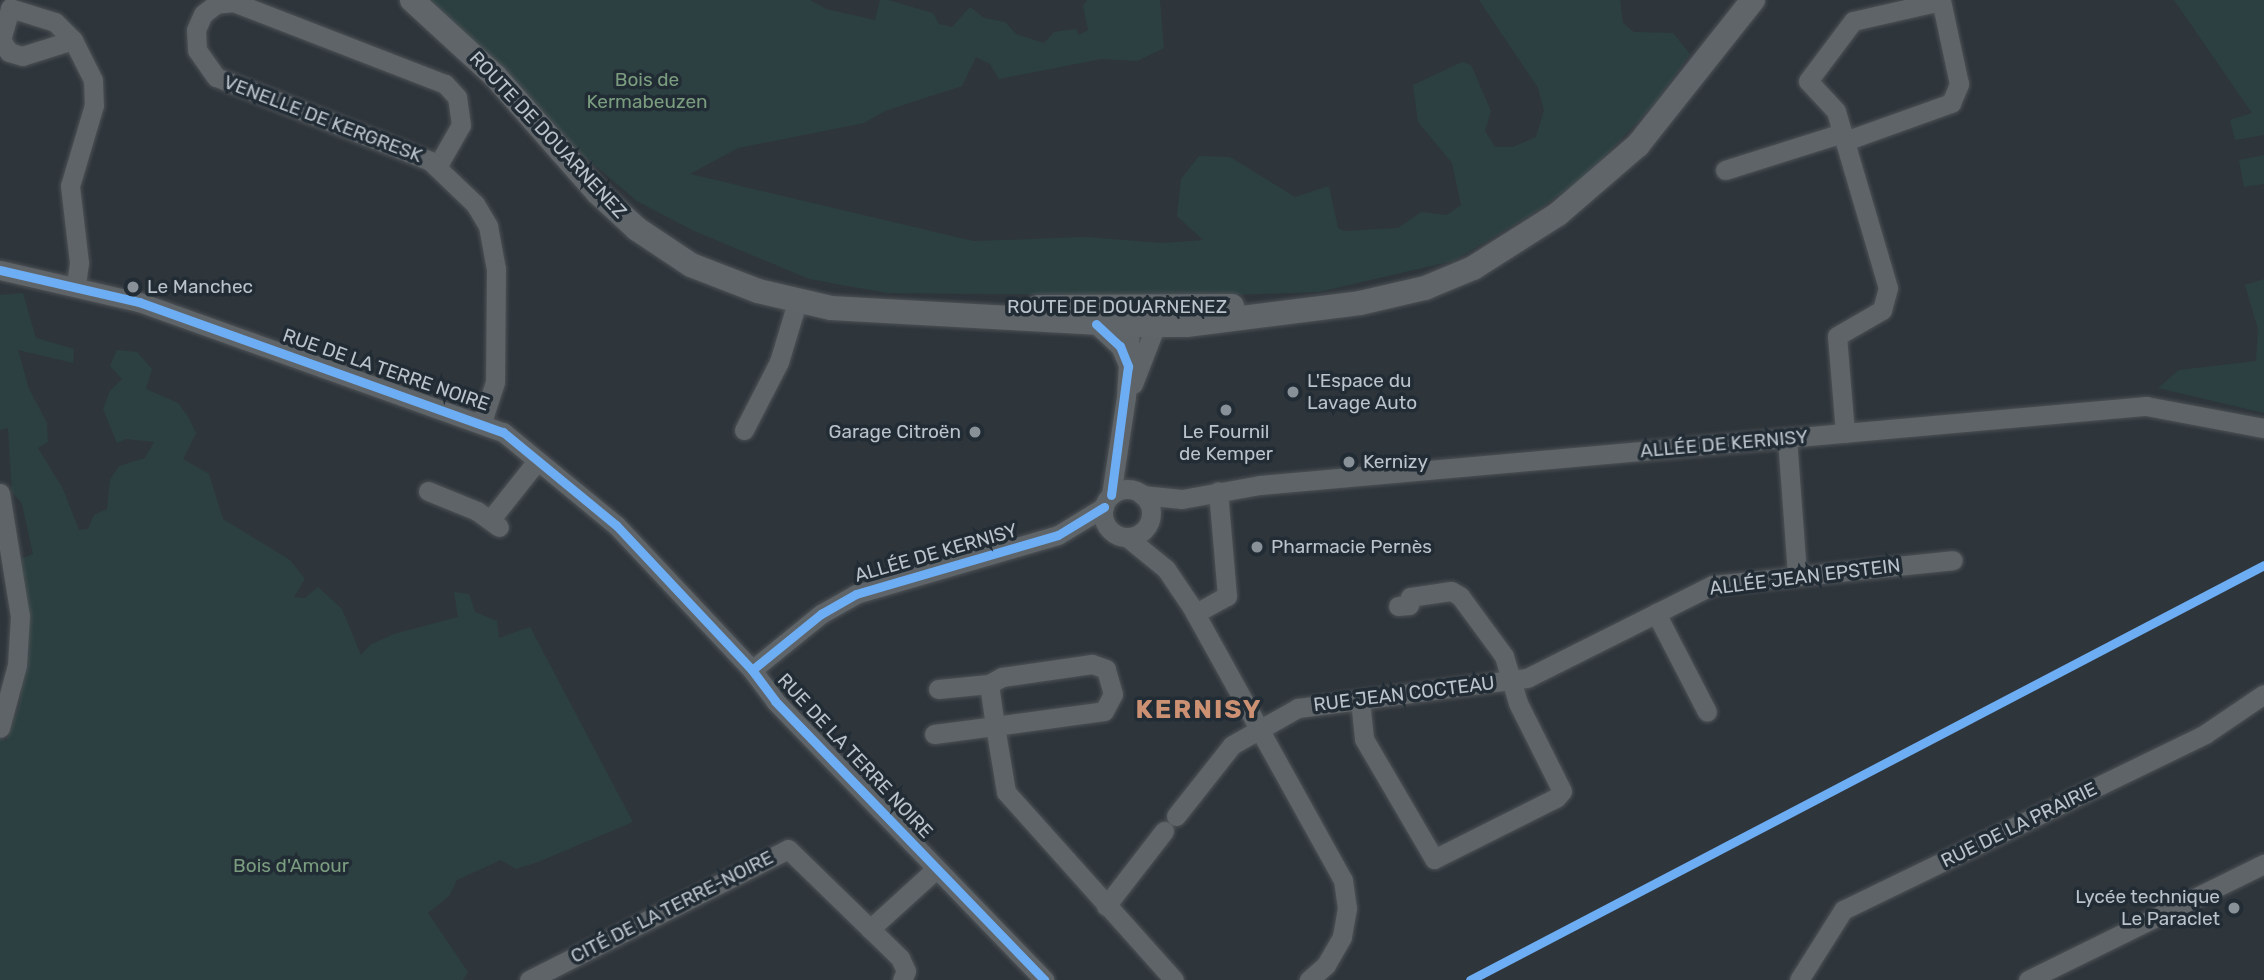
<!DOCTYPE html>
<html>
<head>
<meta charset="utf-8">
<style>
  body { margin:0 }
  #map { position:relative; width:2264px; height:980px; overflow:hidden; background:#2e353b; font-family:Rubik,sans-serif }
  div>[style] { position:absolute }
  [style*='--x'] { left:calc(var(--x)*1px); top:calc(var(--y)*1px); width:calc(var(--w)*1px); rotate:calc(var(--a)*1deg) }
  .green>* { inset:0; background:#2c4041 }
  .roads { filter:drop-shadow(0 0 2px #4c5155) drop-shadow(0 0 2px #4c5155) }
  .minor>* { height:19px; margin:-9.5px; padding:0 9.5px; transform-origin:9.5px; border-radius:9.5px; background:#5e6468 }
  .minor>.ring { margin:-9.5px; padding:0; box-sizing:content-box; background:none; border:19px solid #5e6468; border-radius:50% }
  .major>* { height:24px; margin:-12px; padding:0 12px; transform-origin:12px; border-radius:12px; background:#60656a }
  .cycleway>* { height:9px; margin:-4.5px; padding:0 4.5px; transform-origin:4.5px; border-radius:4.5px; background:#6dadf4 }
  .dots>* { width:19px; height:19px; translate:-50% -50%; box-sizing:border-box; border:4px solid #222c35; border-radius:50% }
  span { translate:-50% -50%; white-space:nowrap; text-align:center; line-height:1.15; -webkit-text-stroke:7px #222c35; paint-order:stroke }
  .park-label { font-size:19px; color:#7b9d7f }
  .street-label { font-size:19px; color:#bac2ca }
  .poi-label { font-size:19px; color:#bac2ca }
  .left { translate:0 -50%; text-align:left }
  .right { translate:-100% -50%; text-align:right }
  .district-label { font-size:26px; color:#cc9073; font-weight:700; letter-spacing:2px }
</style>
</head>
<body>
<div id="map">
  <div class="green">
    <div style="clip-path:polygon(399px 0,810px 0,826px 9px,875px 20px,880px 0,888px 0,933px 13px,939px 24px,952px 27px,970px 7px,984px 18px,1005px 22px,1016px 34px,1044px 43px,1054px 32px,1076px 29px,1079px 35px,1088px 30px,1083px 6px,1087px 0,1160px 0,1164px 48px,1137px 61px,1101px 59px,999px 79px,990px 64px,976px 57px,962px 86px,885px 111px,864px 123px,738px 148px,690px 174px,973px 241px,1086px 237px,1162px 243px,1203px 240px,1177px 216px,1181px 179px,1199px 156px,1230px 157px,1295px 197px,1329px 186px,1338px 228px,1344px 231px,1398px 228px,1421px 212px,1447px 215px,1461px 205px,1452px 163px,1418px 122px,1413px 85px,1462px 62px,1471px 65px,1491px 111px,1485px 131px,1495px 147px,1513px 147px,1536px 137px,1544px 110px,1538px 88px,1479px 0,1620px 0,1623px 23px,1634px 32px,1673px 33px,1690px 54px,1655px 103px,1588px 174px,1532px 214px,1453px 261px,1319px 292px,1201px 296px,887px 293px,809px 279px,692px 230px,637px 201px)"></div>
    <div style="clip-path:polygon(2174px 0,2264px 0,2264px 135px,2235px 140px,2230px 120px,2252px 113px)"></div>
    <div style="clip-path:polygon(2264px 155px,2264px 184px,2244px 187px,2239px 160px)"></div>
    <div style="clip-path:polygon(2264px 279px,2264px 413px,2158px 388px,2179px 370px,2256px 361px,2258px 329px,2245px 285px)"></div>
    <div style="clip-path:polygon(23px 293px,36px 338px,74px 349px,73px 363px,18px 350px,29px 389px,47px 423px,48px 442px,38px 448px,63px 489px,79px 530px,88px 529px,94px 515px,107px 509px,110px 480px,119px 466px,145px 458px,154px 442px,126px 439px,117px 443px,103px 409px,110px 391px,122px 379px,110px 366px,117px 350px,137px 352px,152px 369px,146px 389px,178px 403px,189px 418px,196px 433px,183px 459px,209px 474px,223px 519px,290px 560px,305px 579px,294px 597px,305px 598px,318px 587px,342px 609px,361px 655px,370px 645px,394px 634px,458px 617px,454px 592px,469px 594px,475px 612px,497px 621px,499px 638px,530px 627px,633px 822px,538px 862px,516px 869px,501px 860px,457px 880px,449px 896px,428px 913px,468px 972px,463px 980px,0 980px,0 738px,6px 741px,19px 707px,27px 660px,21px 559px,33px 554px,22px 504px,12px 492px,8px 428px,0 430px,0 295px)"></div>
  </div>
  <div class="roads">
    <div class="minor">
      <div style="--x:73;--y:40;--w:53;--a:162.6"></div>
      <div style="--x:22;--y:56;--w:14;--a:-163"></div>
      <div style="--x:9;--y:52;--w:14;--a:-124"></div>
      <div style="--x:1;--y:40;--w:33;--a:-74"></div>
      <div style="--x:10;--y:8;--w:47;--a:17.3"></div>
      <div style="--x:55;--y:22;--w:25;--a:45"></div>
      <div style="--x:73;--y:40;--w:45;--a:63.4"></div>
      <div style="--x:93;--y:80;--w:25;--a:88"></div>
      <div style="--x:94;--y:105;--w:84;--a:106.5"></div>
      <div style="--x:70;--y:186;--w:78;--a:83.3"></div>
      <div style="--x:79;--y:263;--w:21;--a:98"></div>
      <div style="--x:1845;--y:141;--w:113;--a:-19.7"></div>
      <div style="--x:1951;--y:103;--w:21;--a:-67"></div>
      <div style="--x:1959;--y:84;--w:86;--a:-102.1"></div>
      <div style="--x:437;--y:167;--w:48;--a:-60.3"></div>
      <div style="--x:461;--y:125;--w:28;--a:-98"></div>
      <div style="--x:457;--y:97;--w:18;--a:-133"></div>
      <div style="--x:445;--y:84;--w:226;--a:-158.8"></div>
      <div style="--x:234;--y:2;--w:18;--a:174"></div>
      <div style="--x:216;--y:4;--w:16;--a:142"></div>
      <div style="--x:203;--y:14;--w:17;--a:114"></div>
      <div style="--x:196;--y:30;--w:20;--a:87"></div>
      <div style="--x:197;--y:50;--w:33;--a:55"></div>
      <div style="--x:216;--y:77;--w:230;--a:21.4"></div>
      <div style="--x:430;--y:161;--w:62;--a:43.7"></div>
      <div style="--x:475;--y:204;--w:26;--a:59"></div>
      <div style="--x:488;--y:226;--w:44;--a:79.5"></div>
      <div style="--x:496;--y:269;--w:113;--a:90.5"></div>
      <div style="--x:495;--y:382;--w:42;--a:108"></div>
      <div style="--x:1725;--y:170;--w:123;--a:-17.5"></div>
      <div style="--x:0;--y:270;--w:143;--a:13"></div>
      <div style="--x:139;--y:302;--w:387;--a:19.7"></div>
      <div style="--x:503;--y:432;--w:146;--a:39.5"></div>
      <div style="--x:616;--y:525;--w:199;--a:46.8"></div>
      <div style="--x:752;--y:670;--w:39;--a:53"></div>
      <div style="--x:775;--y:701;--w:388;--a:46"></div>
      <div style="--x:1096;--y:324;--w:33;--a:43"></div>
      <div style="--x:1120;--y:346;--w:21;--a:67"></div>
      <div style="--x:1133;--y:384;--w:53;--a:-68.8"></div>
      <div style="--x:1152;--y:335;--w:22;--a:-82"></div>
      <div style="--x:744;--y:430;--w:76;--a:-62.8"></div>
      <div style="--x:779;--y:362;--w:63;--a:-73.3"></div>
      <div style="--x:1845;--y:433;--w:97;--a:-94.7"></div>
      <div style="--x:1837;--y:336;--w:52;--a:-30"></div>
      <div style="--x:1882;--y:310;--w:23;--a:-75"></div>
      <div style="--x:1888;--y:288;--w:184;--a:-106.4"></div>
      <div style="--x:1836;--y:111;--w:41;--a:-133"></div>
      <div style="--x:1808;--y:81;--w:75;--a:-53.1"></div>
      <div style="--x:1853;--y:21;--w:90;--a:-12.8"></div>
      <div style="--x:1787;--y:438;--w:137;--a:85.8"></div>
      <div class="ring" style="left:1103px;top:489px;width:29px;height:29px"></div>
      <div style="--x:428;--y:491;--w:53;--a:22.2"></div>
      <div style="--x:477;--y:511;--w:27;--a:36"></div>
      <div style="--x:0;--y:493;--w:125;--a:80.8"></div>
      <div style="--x:20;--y:616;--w:49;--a:93.5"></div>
      <div style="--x:17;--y:665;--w:65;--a:105.1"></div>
      <div style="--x:1111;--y:495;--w:99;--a:-81.3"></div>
      <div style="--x:1126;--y:397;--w:86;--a:-86.7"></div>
      <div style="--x:1142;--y:495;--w:40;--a:5.7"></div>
      <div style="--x:1182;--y:499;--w:79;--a:-10.2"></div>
      <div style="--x:1260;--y:485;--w:890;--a:-5.1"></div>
      <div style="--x:2146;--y:406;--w:120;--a:10.6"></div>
      <div style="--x:491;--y:519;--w:74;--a:-51.6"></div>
      <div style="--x:1128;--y:538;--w:49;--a:39.2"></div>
      <div style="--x:1166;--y:569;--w:45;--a:56"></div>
      <div style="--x:1191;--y:606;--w:313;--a:61"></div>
      <div style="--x:1343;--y:880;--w:28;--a:82"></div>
      <div style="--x:1347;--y:908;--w:29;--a:100"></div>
      <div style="--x:1342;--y:937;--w:32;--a:120"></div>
      <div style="--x:1326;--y:965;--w:23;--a:139"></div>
      <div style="--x:1205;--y:608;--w:25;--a:-29"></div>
      <div style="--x:1227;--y:596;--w:105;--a:-94.9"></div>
      <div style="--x:1656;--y:613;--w:111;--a:62.7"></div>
      <div style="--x:752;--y:670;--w:89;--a:-39.1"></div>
      <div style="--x:821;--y:614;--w:40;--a:-29.7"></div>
      <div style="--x:856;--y:594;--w:210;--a:-16.3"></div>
      <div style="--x:1058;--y:535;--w:54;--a:-31.3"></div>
      <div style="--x:938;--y:689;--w:51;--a:-5.6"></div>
      <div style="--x:1360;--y:700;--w:39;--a:84"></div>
      <div style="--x:1364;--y:739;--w:139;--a:59.7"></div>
      <div style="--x:1434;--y:859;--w:136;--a:-26.6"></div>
      <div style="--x:1556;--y:798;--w:9;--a:-49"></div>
      <div style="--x:1562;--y:791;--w:98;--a:-116.6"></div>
      <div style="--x:1518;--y:703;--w:49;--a:-106.6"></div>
      <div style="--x:1504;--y:656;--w:74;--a:-126.3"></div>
      <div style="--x:1460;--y:596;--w:10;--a:-151"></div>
      <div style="--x:1451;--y:591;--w:41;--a:171.7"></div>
      <div style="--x:1410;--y:597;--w:8;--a:97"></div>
      <div style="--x:1409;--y:605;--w:11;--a:175"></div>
      <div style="--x:934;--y:734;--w:62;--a:-7.5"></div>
      <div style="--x:995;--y:726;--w:110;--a:-7.8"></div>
      <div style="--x:1104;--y:711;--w:19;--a:-62"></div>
      <div style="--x:1113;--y:694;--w:26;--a:-106"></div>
      <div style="--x:1106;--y:669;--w:15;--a:-160"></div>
      <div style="--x:1092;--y:664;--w:91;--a:171.8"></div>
      <div style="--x:1002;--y:677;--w:15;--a:152"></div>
      <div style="--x:989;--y:684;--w:42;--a:81.9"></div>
      <div style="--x:995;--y:726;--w:67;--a:80.5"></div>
      <div style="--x:1006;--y:792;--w:252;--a:48.2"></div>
      <div style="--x:1176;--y:816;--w:90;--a:-51.7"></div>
      <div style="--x:1232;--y:745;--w:76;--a:-29.3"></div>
      <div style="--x:1298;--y:708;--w:231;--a:-7.5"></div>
      <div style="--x:1527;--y:678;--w:208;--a:-26.6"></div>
      <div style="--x:1713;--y:585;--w:241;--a:-5.9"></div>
      <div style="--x:1106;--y:906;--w:95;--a:-52.3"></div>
      <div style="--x:870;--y:929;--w:89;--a:-42.3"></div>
      <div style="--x:529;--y:980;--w:290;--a:-26.8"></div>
      <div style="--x:788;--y:849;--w:156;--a:44.2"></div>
      <div style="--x:900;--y:958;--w:14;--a:65"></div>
      <div style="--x:906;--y:971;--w:10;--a:114"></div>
      <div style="--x:1799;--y:980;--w:83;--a:-57.8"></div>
      <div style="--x:1843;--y:910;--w:403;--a:-25.9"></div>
      <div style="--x:2205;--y:734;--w:71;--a:-34.1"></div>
      <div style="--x:2028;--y:980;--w:263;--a:-26.2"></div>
    </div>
    <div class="major">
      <div style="--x:412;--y:0;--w:113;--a:42.5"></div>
      <div style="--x:495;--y:76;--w:156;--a:48.6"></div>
      <div style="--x:598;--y:193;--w:53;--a:42.7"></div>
      <div style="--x:637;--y:229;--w:65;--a:33.7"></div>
      <div style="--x:691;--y:265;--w:72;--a:21.2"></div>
      <div style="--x:758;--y:291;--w:75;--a:13.1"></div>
      <div style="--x:831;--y:308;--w:301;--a:3.2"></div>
      <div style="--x:1132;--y:325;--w:54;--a:0"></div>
      <div style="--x:1186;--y:325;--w:175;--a:-7.2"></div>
      <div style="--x:1360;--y:303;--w:67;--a:-13"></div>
      <div style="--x:1425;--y:288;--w:52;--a:-22.6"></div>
      <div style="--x:1473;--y:268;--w:101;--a:-32.4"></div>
      <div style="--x:1558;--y:214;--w:106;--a:-40.8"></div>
      <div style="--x:1638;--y:145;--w:185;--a:-51.6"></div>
      <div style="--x:1038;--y:307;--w:194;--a:-0.3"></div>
    </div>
  </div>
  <div class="cycleway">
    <div style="--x:0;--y:270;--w:143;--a:13"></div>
    <div style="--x:139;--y:302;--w:387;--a:19.7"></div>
    <div style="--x:503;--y:432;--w:146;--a:39.5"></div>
    <div style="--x:616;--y:525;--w:199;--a:46.8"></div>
    <div style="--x:752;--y:670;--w:39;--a:53"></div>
    <div style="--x:775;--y:701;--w:388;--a:46"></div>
    <div style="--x:1096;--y:324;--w:33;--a:43"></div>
    <div style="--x:1120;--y:346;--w:22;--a:68"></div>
    <div style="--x:1128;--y:366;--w:130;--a:97.5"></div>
    <div style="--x:752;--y:670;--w:89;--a:-39.1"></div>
    <div style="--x:821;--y:614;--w:40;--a:-29.7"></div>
    <div style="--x:856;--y:594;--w:210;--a:-16.3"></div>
    <div style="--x:1058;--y:535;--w:54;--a:-31.3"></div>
    <div style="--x:1470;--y:980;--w:896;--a:-27.59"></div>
  </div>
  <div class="dots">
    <div style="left:133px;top:287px;background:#899198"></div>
    <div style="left:1293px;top:392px;background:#899198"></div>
    <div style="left:1226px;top:410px;background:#899198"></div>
    <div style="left:975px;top:432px;background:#899198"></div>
    <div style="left:1349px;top:462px;background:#899198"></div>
    <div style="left:1257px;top:547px;background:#899198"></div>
    <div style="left:2234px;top:908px;background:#899198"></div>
  </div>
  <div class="park-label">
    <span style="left:647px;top:91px">Bois de<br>Kermabeuzen</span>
    <span style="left:291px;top:866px">Bois d'Amour</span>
  </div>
  <div class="street-label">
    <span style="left:323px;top:119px;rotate:21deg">VENELLE DE KERGRESK</span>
    <span style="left:548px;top:135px;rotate:47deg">ROUTE DE DOUARNENEZ</span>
    <span style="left:1117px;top:307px">ROUTE DE DOUARNENEZ</span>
    <span style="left:386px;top:370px;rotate:19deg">RUE DE LA TERRE NOIRE</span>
    <span style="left:1724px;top:444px;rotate:-5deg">ALLÉE DE KERNISY</span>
    <span style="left:936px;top:553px;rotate:-16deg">ALLÉE DE KERNISY</span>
    <span style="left:1805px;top:577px;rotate:-7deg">ALLÉE JEAN EPSTEIN</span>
    <span style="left:1404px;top:694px;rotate:-7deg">RUE JEAN COCTEAU</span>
    <span style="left:855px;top:756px;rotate:47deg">RUE DE LA TERRE NOIRE</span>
    <span style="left:2019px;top:825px;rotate:-26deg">RUE DE LA PRAIRIE</span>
    <span style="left:672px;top:907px;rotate:-27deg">CITÉ DE LA TERRE-NOIRE</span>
  </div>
  <div class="poi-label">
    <span class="left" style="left:147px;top:287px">Le Manchec</span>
    <span class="left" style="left:1307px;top:392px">L'Espace du<br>Lavage Auto</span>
    <span class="right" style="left:961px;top:432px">Garage Citroën</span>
    <span style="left:1226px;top:443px">Le Fournil<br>de Kemper</span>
    <span class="left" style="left:1363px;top:462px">Kernizy</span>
    <span class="left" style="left:1271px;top:547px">Pharmacie Pernès</span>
    <span class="right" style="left:2220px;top:908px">Lycée technique<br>Le Paraclet</span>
  </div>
  <div class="district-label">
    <span style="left:1199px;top:710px">KERNISY</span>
  </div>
</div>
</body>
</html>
